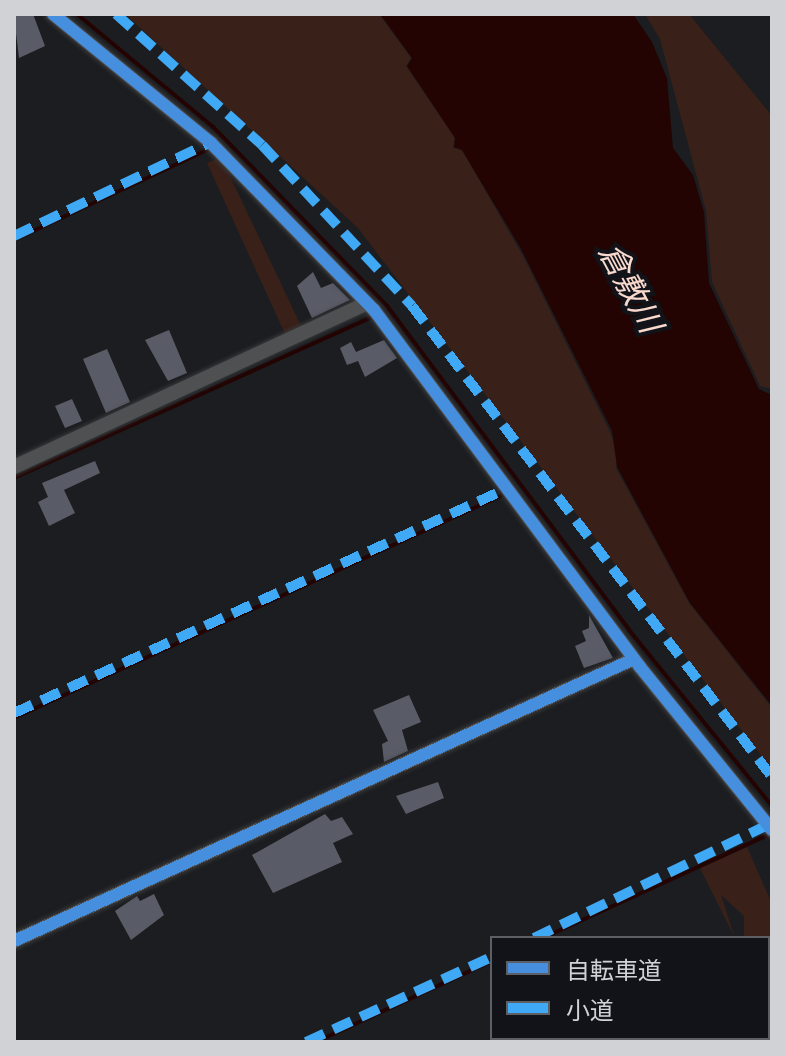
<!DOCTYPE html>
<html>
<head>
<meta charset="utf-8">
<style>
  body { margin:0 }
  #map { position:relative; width:786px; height:1056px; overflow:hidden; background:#1c1d20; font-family:Commissioner,"Noto Sans JP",sans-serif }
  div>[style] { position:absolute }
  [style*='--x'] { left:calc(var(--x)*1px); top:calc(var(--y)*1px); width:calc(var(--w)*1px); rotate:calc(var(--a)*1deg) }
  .green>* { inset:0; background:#392019 }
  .water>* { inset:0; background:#230403 }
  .stream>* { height:4px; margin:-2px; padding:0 2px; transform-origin:2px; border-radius:2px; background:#230403 }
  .building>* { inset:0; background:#595c66 }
  .roads { filter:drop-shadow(0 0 2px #36383a) drop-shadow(0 0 2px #36383a) }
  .minor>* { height:14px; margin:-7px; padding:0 7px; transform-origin:7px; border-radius:7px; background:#4f5052 }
  .quiet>* { height:10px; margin-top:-5px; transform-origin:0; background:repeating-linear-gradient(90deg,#3fa9f5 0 20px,transparent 0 30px) }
  .cycleway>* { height:12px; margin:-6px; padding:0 6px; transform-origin:6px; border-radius:6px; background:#468fdf }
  span { translate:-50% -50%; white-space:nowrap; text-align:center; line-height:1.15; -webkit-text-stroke:8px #111318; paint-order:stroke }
  .water-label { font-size:32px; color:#f9d9ce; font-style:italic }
  .frame { position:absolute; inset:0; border:16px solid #d0d2d6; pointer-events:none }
  .legend { position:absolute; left:490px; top:936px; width:280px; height:104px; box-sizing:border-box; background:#111318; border:2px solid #5d5f64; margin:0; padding:10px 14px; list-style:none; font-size:24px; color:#d0d2d6 }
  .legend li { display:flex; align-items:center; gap:16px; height:40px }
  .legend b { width:40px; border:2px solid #5d5f64 }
</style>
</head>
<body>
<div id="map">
  <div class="green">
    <div style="clip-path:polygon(125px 14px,379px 14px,411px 58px,406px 66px,455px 138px,453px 148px,462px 150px,523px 256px,609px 430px,618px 452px,616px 468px,689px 603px,772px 708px,772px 770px,358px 228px)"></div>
    <div style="clip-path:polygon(645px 14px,689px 14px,772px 116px,772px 389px,760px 386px,712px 282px,706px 211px,660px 39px)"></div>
    <div style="clip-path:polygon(221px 157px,302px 328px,286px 336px,207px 163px)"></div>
    <div style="clip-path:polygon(747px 847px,772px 904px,772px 981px,768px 938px,744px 938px,744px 916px,721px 895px,735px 938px,700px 868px)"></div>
  </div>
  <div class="water">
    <div style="clip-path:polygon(380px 14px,633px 14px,652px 42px,667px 78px,673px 148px,693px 175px,704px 212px,709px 283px,759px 389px,772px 395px,772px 706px,690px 603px,617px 467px,612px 431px,521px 249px,462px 150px,454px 147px,455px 138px,407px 66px,412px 58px)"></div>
  </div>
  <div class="stream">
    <div style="--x:77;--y:14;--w:177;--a:39.7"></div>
    <div style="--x:213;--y:127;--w:250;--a:45.8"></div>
    <div style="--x:387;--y:306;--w:404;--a:53.2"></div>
    <div style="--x:629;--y:630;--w:227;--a:50.9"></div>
    <div style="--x:14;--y:240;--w:217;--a:-25"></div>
    <div style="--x:14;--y:478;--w:393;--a:-24.2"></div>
    <div style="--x:14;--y:718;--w:542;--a:-24.53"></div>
    <div style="--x:395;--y:775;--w:19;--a:-25"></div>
    <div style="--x:543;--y:938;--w:250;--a:-24.6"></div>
    <div style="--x:316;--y:1042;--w:194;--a:-24.7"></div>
  </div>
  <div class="building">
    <div style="clip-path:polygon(21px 14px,33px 14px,45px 46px,19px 58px,14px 17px)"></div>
    <div style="clip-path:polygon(313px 272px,321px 288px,333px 283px,350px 300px,312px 318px,297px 286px)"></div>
    <div style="clip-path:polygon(169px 330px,187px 373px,168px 381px,145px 340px)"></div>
    <div style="clip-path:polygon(384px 340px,397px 358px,365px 377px,358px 361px,347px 365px,340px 348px,351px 342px,356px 352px)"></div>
    <div style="clip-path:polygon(107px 349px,130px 402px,106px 413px,83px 359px)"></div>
    <div style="clip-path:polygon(72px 399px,82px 421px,65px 428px,55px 406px)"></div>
    <div style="clip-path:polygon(95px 461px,100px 473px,64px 490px,75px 513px,49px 526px,38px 502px,48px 497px,42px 483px)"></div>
    <div style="clip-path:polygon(589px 615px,613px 658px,584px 668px,575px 646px,586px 641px,582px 631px,589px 628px)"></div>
    <div style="clip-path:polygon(409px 695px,421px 722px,402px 730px,408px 751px,384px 762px,382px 744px,388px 741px,373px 710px)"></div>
    <div style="clip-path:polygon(438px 782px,444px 798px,406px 814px,396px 796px)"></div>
    <div style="clip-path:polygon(325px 814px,331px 821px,342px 817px,353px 834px,333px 843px,342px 862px,273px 893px,252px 855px)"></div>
    <div style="clip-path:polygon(154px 894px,164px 915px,131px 940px,115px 911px,137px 896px,140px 901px)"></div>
  </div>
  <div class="roads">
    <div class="minor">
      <div style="--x:53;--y:14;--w:204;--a:39.2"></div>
      <div style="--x:211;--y:143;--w:233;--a:45.7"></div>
      <div style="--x:374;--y:310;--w:445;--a:53.3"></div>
      <div style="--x:640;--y:667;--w:210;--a:51"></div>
      <div style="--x:14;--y:467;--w:387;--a:-24.9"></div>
      <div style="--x:14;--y:941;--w:681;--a:-24.46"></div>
    </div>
  </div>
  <div class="quiet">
    <div style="--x:116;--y:14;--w:196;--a:41.9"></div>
    <div style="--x:262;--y:145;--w:220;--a:47"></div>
    <div style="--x:412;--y:306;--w:593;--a:52.61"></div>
    <div style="--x:14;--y:236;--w:216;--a:-25.5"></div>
    <div style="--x:14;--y:713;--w:543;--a:-24.49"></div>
    <div style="--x:534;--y:938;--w:260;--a:-25.8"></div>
    <div style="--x:306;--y:1042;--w:205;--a:-24.6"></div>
  </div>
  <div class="cycleway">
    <div style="--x:53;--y:14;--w:204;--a:39.2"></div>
    <div style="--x:211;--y:143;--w:233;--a:45.7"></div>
    <div style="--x:374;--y:310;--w:445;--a:53.3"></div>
    <div style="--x:640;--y:667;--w:210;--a:51"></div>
    <div style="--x:14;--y:941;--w:681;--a:-24.46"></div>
  </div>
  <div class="water-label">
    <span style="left:632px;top:287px;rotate:62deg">倉敷川</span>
  </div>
  <div class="frame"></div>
  <ul class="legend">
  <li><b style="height:10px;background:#468fdf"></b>自転車道</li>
  <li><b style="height:10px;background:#3fa9f5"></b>小道</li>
  </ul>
</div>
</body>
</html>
